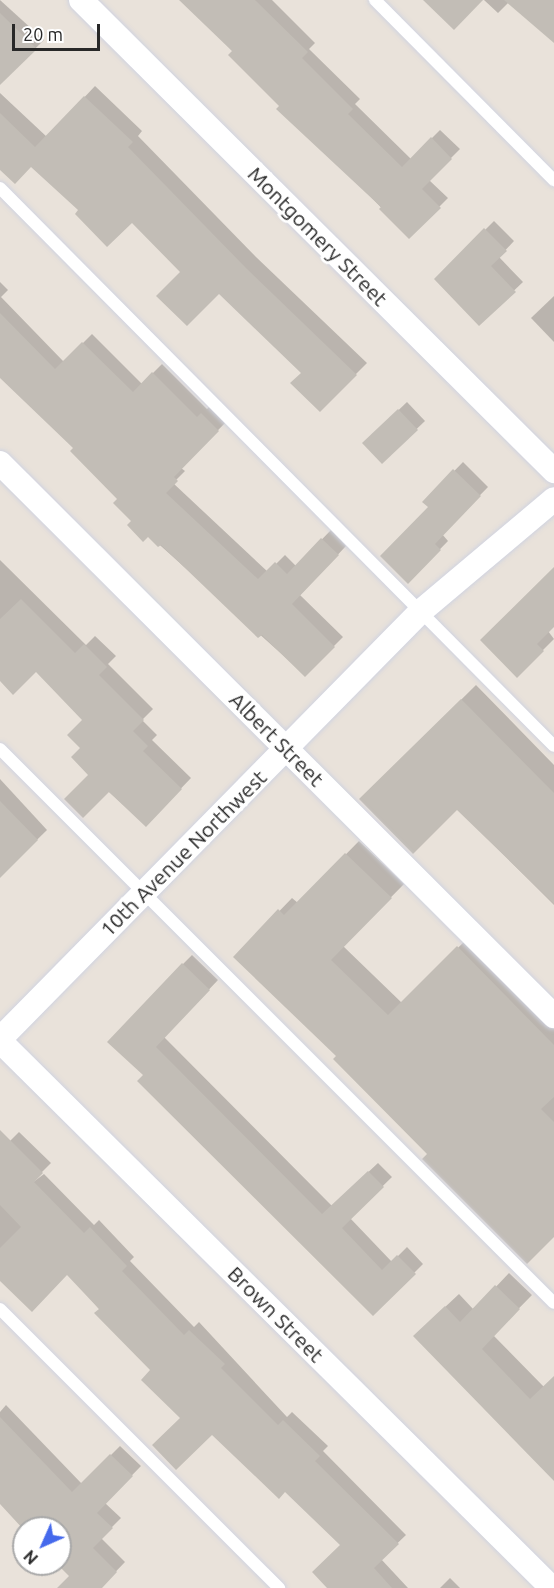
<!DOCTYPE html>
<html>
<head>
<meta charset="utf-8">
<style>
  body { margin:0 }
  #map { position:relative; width:554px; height:1588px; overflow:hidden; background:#e9e2da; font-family:Ubuntu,sans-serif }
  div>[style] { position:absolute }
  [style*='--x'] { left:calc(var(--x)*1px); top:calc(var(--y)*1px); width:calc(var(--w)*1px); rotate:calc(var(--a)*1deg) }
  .shadow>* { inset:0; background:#0003 }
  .building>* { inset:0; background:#c2bdb6 }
  .roads { filter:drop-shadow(0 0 2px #d0d3e0) drop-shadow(0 0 2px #d0d3e0) }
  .service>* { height:12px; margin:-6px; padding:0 6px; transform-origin:6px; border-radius:6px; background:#fff }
  .minor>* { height:24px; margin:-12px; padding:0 12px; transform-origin:12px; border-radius:12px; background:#fff }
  span { translate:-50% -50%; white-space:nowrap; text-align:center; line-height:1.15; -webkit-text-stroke:6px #fff; paint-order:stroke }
  .street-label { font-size:21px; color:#282828 }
  .north { position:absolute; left:12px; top:1516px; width:60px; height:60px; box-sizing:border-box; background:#fff; border:2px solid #a9a9a9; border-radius:50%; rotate:225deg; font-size:16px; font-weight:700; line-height:24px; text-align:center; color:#282828 }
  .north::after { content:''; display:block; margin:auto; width:21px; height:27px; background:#4569ec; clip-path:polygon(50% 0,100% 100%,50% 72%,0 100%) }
  .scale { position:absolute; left:12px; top:24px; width:88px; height:27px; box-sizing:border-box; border:3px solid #282828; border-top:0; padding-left:8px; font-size:18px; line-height:21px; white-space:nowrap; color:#282828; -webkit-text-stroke:4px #fff; paint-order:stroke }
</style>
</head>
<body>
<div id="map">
  <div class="shadow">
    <div style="clip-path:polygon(0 0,44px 40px,0 83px)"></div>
    <div style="clip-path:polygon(184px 0,272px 0,315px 43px,309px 49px,360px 99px,355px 104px,411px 159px,440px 130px,460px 149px,429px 180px,448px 198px,409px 237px)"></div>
    <div style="clip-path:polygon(484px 0,554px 0,554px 41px,509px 2px,498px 13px)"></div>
    <div style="clip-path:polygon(95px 86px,142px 131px,138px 136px,256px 257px,367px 363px,320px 410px,303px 372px,219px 292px,182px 272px,132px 221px,80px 210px,32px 165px,0 168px,0 93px,47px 137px)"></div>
    <div style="clip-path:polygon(494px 221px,514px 241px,499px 257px,523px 282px,479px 324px,436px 279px)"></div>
    <div style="clip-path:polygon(0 282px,8px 290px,1px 297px,64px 362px,92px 334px,142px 384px,162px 364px,207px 409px,210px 406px,226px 422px,181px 468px,185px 471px,173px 483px,268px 572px,285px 555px,296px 566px,331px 530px,346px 546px,300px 595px,343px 637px,305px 675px,133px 521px,120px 499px,75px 448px,0 374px)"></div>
    <div style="clip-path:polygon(554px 296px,554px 342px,531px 318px)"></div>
    <div style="clip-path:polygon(407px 402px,425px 421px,382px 462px,364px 443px)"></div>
    <div style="clip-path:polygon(463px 462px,488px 487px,442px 534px,448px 541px,408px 582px,430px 507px,424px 502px)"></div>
    <div style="clip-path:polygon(0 560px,86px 645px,95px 636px,116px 656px,108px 664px,153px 709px,142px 720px,157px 735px,152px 740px,191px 778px,146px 825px,90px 775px,82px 748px,84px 720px,36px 670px,0 679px)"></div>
    <div style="clip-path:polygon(554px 569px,554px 625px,548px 631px,554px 639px,517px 676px)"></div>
    <div style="clip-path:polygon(476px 685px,554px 765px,554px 905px,457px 808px,361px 799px)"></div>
    <div style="clip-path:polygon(0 779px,47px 830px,0 876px)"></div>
    <div style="clip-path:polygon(359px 841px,404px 884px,343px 946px,402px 1003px,471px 935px,554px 1019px,554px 1235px,429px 1154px,338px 1056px,235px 957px,292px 898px,298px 903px)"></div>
    <div style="clip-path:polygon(192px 955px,218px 980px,164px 1037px,332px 1206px,378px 1163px,392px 1177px,350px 1218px,392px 1262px,407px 1247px,423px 1264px,373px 1314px,145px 1075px,183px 964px)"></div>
    <div style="clip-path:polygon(19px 1132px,51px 1163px,28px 1186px,44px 1174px,94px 1225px,99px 1220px,134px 1257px,130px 1261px,194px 1327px,199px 1322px,287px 1417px,292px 1412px,328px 1446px,323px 1451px,406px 1535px,381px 1559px,408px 1588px,329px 1588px,342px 1545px,286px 1490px,212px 1433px,182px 1418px,152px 1370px,68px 1273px,0 1279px,0 1151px)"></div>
    <div style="clip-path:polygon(509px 1273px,532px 1295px,493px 1335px,544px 1387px,554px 1378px,554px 1479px,428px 1323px,459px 1294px,474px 1310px)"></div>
    <div style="clip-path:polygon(6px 1405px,82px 1484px,120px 1446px,141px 1466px,105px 1503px,121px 1518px,101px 1538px,125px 1562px,100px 1588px,59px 1588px,73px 1574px,60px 1561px,60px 1528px,26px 1528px,0 1502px,0 1412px)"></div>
    <div style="clip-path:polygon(450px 1578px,460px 1588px,440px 1588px)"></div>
  </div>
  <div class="building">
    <div style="clip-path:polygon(179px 0,255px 0,308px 52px,302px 58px,353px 109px,348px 114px,402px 167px,431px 137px,452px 159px,422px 189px,441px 208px,409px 239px,379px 209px,381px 207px,276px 109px,279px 106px,228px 55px,232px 51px)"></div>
    <div style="clip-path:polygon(423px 0,483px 0,454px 30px)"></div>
    <div style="clip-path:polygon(504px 0,554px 0,554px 43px)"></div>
    <div style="clip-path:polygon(0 13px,37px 49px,0 85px)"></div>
    <div style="clip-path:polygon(84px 96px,133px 142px,128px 147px,246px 268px,357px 375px,320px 412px,290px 383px,301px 373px,219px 294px,187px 326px,156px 296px,180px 272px,132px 223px,107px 247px,75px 214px,78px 210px,31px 167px,15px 184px,0 170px,0 113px,35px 147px)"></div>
    <div style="clip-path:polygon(484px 228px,507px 251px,491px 266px,516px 292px,479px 326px,434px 279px)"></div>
    <div style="clip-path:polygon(0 313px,55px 369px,82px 342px,133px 392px,152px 372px,197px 417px,201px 413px,219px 431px,174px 477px,178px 481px,166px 493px,258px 579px,275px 562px,287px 574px,321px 538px,339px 555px,292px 604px,335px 647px,305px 677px,262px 635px,258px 638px,161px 545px,158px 547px,148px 537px,143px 542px,127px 525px,131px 521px,113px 503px,117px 499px,70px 451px,73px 448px,0 378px)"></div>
    <div style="clip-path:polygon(398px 409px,418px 430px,382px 464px,362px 443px)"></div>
    <div style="clip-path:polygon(453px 469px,481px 496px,435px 544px,441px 550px,408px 584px,380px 556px,428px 507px,422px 502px)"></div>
    <div style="clip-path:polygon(554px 567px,554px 627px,537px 644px,544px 651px,517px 678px,480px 640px)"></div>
    <div style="clip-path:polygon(21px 599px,75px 653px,84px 644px,107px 667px,99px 675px,144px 720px,133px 731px,148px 746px,143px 751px,182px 789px,146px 827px,109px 792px,83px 818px,64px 799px,88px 775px,71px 757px,80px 748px,67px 735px,82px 720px,36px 672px,13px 695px,0 681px,0 619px)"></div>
    <div style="clip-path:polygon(461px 699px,554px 793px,554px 904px,457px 810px,413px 854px,359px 799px)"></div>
    <div style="clip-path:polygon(0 801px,38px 840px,0 878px)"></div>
    <div style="clip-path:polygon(345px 853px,392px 898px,331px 960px,388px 1015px,457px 946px,554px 1045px,554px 1097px,541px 1109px,554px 1122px,554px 1237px,527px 1264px,422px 1159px,427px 1154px,333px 1059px,336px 1056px,233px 957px,278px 909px,284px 915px)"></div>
    <div style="clip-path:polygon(182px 963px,210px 990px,156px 1047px,322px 1214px,368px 1171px,384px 1187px,342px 1228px,382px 1270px,397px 1255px,416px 1274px,373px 1316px,137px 1081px,143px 1075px,107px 1042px)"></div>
    <div style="clip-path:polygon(0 1130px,43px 1173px,34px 1182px,84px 1233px,90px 1227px,127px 1266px,122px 1271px,184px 1335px,189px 1330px,225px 1364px,221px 1368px,278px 1425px,283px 1420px,320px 1456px,315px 1461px,399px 1544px,374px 1568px,392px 1588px,327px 1588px,312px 1572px,340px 1545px,285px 1492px,279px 1499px,212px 1435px,176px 1470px,152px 1445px,180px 1418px,141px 1380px,150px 1370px,94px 1313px,99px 1309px,67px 1275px,32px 1312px,0 1281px,0 1248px,21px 1227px,0 1205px)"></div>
    <div style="clip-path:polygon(495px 1285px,520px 1309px,482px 1349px,530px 1399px,554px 1376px,554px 1481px,413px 1336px,445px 1306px,460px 1322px)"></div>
    <div style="clip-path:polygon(0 1417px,72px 1492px,110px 1454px,133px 1476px,97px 1513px,113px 1528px,93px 1548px,117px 1572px,102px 1588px,57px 1588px,69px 1576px,57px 1564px,60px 1564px,60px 1528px,24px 1530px,0 1504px)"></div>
  </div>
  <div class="roads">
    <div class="service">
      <div style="--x:375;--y:0;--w:254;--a:45.2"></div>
      <div style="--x:0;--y:188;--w:786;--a:45.21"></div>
      <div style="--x:0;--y:749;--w:783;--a:45"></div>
      <div style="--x:0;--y:1309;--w:395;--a:45"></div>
    </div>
    <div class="minor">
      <div style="--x:81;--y:0;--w:668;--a:44.88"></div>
      <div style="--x:0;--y:463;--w:783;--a:44.95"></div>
      <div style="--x:0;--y:1039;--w:599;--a:-45.47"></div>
      <div style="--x:420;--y:612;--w:175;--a:-40.1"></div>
      <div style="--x:0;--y:1041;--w:777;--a:44.74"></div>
    </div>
  </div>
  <div class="street-label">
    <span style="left:318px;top:236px;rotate:45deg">Montgomery Street</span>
    <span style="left:277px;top:739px;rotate:45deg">Albert Street</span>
    <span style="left:183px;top:853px;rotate:-45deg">10th Avenue Northwest</span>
    <span style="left:276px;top:1314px;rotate:45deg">Brown Street</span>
  </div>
  <div class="north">N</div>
  <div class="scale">20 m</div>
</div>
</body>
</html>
